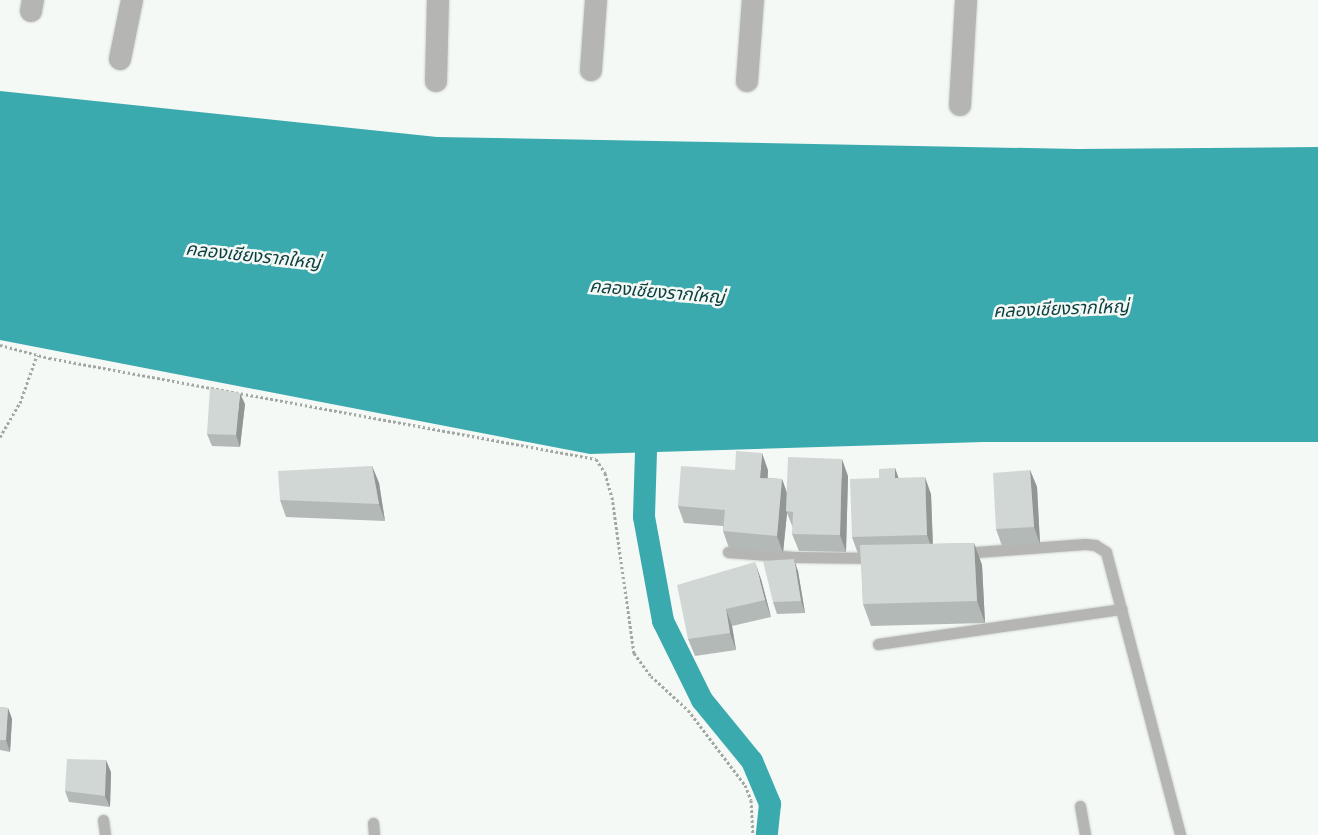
<!DOCTYPE html>
<html>
<head>
<meta charset="utf-8">
<style>
  body { margin:0 }
  #map { position:relative; width:1318px; height:835px; overflow:hidden; background:#f4f9f5; font-family:"Source Serif 4","Noto Sans Thai",serif }
  div>[style] { position:absolute }
  [style*='--x'] { left:calc(var(--x)*1px); top:calc(var(--y)*1px); width:calc(var(--w)*1px); rotate:calc(var(--a)*1deg) }
  .water>* { inset:0; background:#3aaaaf }
  .canal>* { height:22px; margin:-11px; padding:0 11px; transform-origin:11px; border-radius:11px; background:#3aaaaf }
  .path>* { height:3px; margin-top:-1.5px; transform-origin:0; background:repeating-linear-gradient(90deg,#a4a8a5 0 2.5px,transparent 0 5px) }
  .roads { filter:drop-shadow(0 0 1px #d1d5d1) drop-shadow(0 0 1px #d1d5d1) }
  .service>* { height:11px; margin:-5.5px; padding:0 5.5px; transform-origin:5.5px; border-radius:5.5px; background:#b5b6b3 }
  .minor>* { height:22px; margin:-11px; padding:0 11px; transform-origin:11px; border-radius:11px; background:#b5b6b3 }
  .wall>* { inset:0; background:#b3b9b7 }
  .shaded-wall>* { inset:0; background:#929695 }
  .building>* { inset:0; background:#d0d7d5 }
  span { translate:-50% -50%; white-space:nowrap; text-align:center; line-height:1.15; -webkit-text-stroke:5px #f4f9f5; paint-order:stroke }
  .water-label { font-size:18px; color:#0b3e41; font-style:italic }
</style>
</head>
<body>
<div id="map">
  <div class="water">
    <div style="clip-path:polygon(0 91px,437px 137px,1078px 149px,1318px 147px,1318px 442px,983px 442px,590px 454px,0 340px)"></div>
  </div>
  <div class="canal">
    <div style="--x:647;--y:420;--w:97;--a:91.8"></div>
    <div style="--x:644;--y:517;--w:106;--a:79.6"></div>
    <div style="--x:663;--y:621;--w:88;--a:63.7"></div>
    <div style="--x:702;--y:700;--w:79;--a:50.7"></div>
    <div style="--x:752;--y:761;--w:47;--a:67.3"></div>
    <div style="--x:770;--y:804;--w:31;--a:96"></div>
  </div>
  <div class="path">
    <div style="--x:0;--y:345;--w:51;--a:14.9"></div>
    <div style="--x:49;--y:358;--w:556;--a:10.46"></div>
    <div style="--x:596;--y:459;--w:17;--a:57"></div>
    <div style="--x:605;--y:473;--w:25;--a:74"></div>
    <div style="--x:612;--y:497;--w:158;--a:82"></div>
    <div style="--x:634;--y:653;--w:29;--a:54"></div>
    <div style="--x:651;--y:676;--w:50;--a:42.6"></div>
    <div style="--x:688;--y:710;--w:94;--a:52.8"></div>
    <div style="--x:745;--y:785;--w:16;--a:68"></div>
    <div style="--x:751;--y:800;--w:35;--a:87"></div>
    <div style="--x:0;--y:437;--w:39;--a:-60"></div>
    <div style="--x:20;--y:403;--w:51;--a:-70.5"></div>
  </div>
  <div class="roads">
    <div class="service">
      <div style="--x:728;--y:552;--w:67;--a:4.3"></div>
      <div style="--x:795;--y:557;--w:79;--a:0.7"></div>
      <div style="--x:963;--y:553;--w:122;--a:-4.2"></div>
      <div style="--x:1085;--y:544;--w:10;--a:6"></div>
      <div style="--x:1095;--y:545;--w:13;--a:32"></div>
      <div style="--x:1106;--y:552;--w:293;--a:75.3"></div>
      <div style="--x:878;--y:644;--w:246;--a:-8.2"></div>
      <div style="--x:1080;--y:806;--w:29;--a:80"></div>
      <div style="--x:103;--y:820;--w:15;--a:82"></div>
      <div style="--x:373;--y:823;--w:12;--a:85"></div>
    </div>
    <div class="minor">
      <div style="--x:31;--y:11;--w:11;--a:-80"></div>
      <div style="--x:120;--y:59;--w:60;--a:-78.5"></div>
      <div style="--x:591;--y:70;--w:70;--a:-85.9"></div>
      <div style="--x:436;--y:81;--w:81;--a:-88.6"></div>
      <div style="--x:747;--y:81;--w:81;--a:-85.8"></div>
      <div style="--x:960;--y:105;--w:105;--a:-86.7"></div>
    </div>
  </div>
  <div class="wall">
    <div style="clip-path:polygon(245px 404px,240px 447px,212px 446px,207px 434px)"></div>
    <div style="clip-path:polygon(372px 466px,379px 483px,385px 521px,286px 517px,280px 500px)"></div>
    <div style="clip-path:polygon(895px 468px,898px 478px,931px 494px,933px 544px,974px 543px,982px 565px,985px 623px,871px 626px,863px 604px,861px 554px,858px 554px,852px 537px,879px 478px)"></div>
    <div style="clip-path:polygon(735px 470px,768px 470px,768px 478px,782px 479px,787px 493px,848px 476px,846px 552px,799px 551px,792px 534px,793px 528px,787px 513px,783px 553px,729px 548px,723px 531px,723px 526px,684px 523px,678px 506px)"></div>
    <div style="clip-path:polygon(1030px 470px,1037px 487px,1040px 544px,1002px 546px,996px 529px)"></div>
    <div style="clip-path:polygon(798px 571px,805px 613px,777px 614px,773px 602px)"></div>
    <div style="clip-path:polygon(761px 579px,771px 617px,732px 626px,736px 650px,695px 656px,688px 639px)"></div>
    <div style="clip-path:polygon(0 707px,8px 708px,12px 719px,10px 752px,0 750px)"></div>
    <div style="clip-path:polygon(111px 772px,110px 807px,69px 802px,65px 791px)"></div>
  </div>
  <div class="shaded-wall">
    <div style="clip-path:polygon(240px 393px,245px 404px,240px 447px,236px 435px)"></div>
    <div style="clip-path:polygon(762px 453px,768px 470px,766px 495px,760px 478px)"></div>
    <div style="clip-path:polygon(842px 459px,848px 476px,846px 552px,840px 535px)"></div>
    <div style="clip-path:polygon(372px 466px,379px 483px,385px 521px,379px 504px)"></div>
    <div style="clip-path:polygon(895px 468px,901px 485px,895px 478px)"></div>
    <div style="clip-path:polygon(1030px 470px,1037px 487px,1040px 544px,1034px 527px)"></div>
    <div style="clip-path:polygon(925px 477px,931px 494px,933px 552px,927px 535px)"></div>
    <div style="clip-path:polygon(782px 479px,788px 496px,786px 511px,787px 513px,783px 553px,777px 536px)"></div>
    <div style="clip-path:polygon(974px 543px,982px 565px,985px 623px,977px 601px)"></div>
    <div style="clip-path:polygon(794px 559px,798px 571px,805px 613px,801px 601px)"></div>
    <div style="clip-path:polygon(755px 562px,761px 579px,771px 617px,765px 600px)"></div>
    <div style="clip-path:polygon(726px 609px,732px 626px,736px 650px,730px 633px)"></div>
    <div style="clip-path:polygon(8px 708px,12px 719px,10px 752px,6px 740px)"></div>
    <div style="clip-path:polygon(106px 760px,111px 772px,110px 807px,105px 796px)"></div>
  </div>
  <div class="building">
    <div style="clip-path:polygon(210px 388px,240px 393px,236px 435px,207px 434px)"></div>
    <div style="clip-path:polygon(736px 451px,762px 453px,760px 478px,782px 479px,777px 536px,723px 531px,725px 510px,678px 506px,681px 466px,735px 470px)"></div>
    <div style="clip-path:polygon(788px 457px,842px 459px,840px 535px,792px 534px,793px 512px,786px 511px)"></div>
    <div style="clip-path:polygon(372px 466px,379px 504px,280px 500px,278px 471px)"></div>
    <div style="clip-path:polygon(895px 468px,895px 478px,925px 477px,927px 535px,852px 537px,850px 479px,879px 478px,879px 469px)"></div>
    <div style="clip-path:polygon(1030px 470px,1034px 527px,996px 529px,993px 473px)"></div>
    <div style="clip-path:polygon(974px 543px,977px 601px,863px 604px,860px 545px)"></div>
    <div style="clip-path:polygon(794px 559px,801px 601px,773px 602px,763px 561px)"></div>
    <div style="clip-path:polygon(755px 562px,765px 600px,726px 609px,730px 633px,688px 639px,677px 585px)"></div>
    <div style="clip-path:polygon(0 707px,8px 708px,6px 740px,0 740px)"></div>
    <div style="clip-path:polygon(67px 759px,106px 760px,105px 796px,65px 791px)"></div>
  </div>
  <div class="water-label">
    <span style="left:253px;top:256px;rotate:6deg">คลองเชียงรากใหญ่</span>
    <span style="left:657px;top:292px;rotate:5deg">คลองเชียงรากใหญ่</span>
    <span style="left:1061px;top:309px;rotate:-2deg">คลองเชียงรากใหญ่</span>
  </div>
</div>
</body>
</html>
